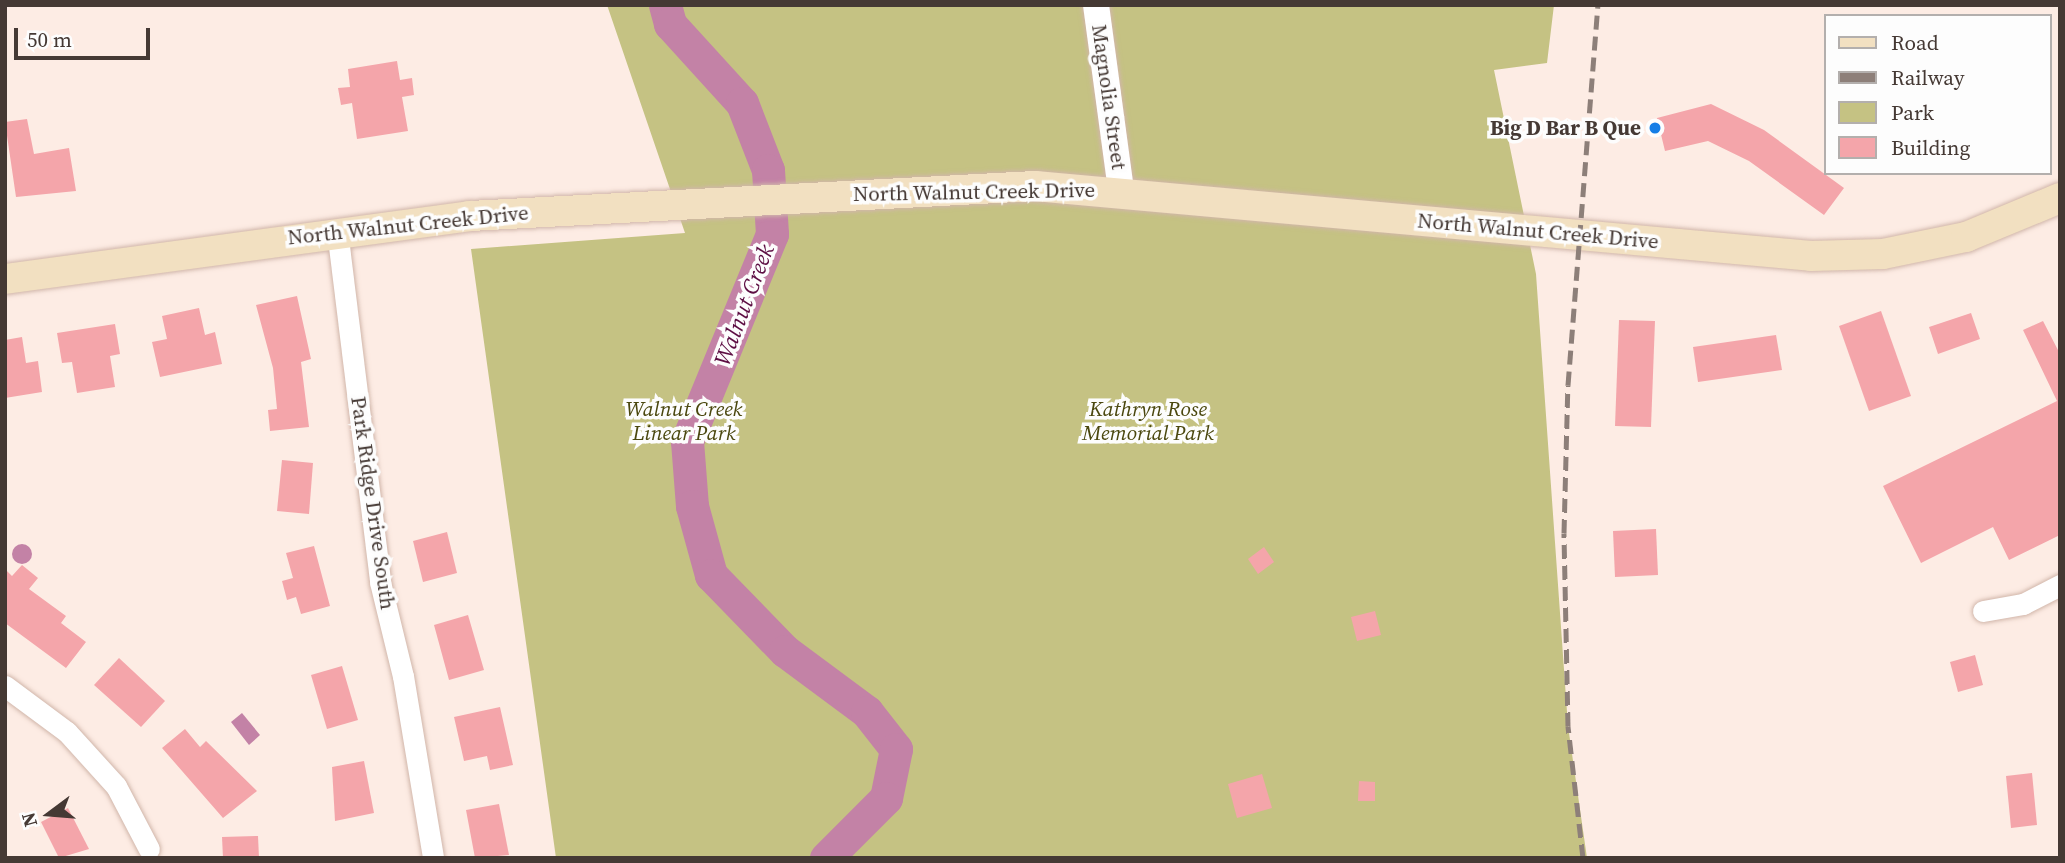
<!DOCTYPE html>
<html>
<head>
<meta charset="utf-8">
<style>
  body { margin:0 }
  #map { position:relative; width:2065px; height:863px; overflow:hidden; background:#fdece4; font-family:"Source Serif 4",serif }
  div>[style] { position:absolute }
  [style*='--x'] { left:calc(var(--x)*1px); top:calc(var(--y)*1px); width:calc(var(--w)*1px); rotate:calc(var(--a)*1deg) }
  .green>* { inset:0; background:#c5c283 }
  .water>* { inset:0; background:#c382a6 }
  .round { border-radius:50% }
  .river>* { height:33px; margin:-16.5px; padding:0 16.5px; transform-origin:16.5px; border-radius:16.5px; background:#c382a6 }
  .building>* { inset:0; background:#f4a5aa }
  .roads { filter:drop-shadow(0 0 2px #d1b6aa) drop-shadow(0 0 2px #d1b6aa) }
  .minor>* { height:21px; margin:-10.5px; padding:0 10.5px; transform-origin:10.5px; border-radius:10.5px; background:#fff }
  .tertiary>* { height:26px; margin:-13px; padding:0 13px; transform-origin:13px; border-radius:13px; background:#fff }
  .secondary>* { height:30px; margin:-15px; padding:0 15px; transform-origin:15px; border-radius:15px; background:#f2e0c1 }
  .rail>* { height:5px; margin-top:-2.5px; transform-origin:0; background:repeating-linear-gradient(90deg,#8d7f79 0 14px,transparent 0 21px) }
  .dots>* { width:19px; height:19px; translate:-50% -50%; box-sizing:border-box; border:4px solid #fdfdfd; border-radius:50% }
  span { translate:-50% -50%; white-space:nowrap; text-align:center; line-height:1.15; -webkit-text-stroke:7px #fdfdfd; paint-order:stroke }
  .street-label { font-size:21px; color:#453934 }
  .poi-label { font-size:21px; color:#453934; font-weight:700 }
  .right { translate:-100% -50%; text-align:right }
  .park-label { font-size:21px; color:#4a470e; font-style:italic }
  .water-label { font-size:23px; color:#5d0e43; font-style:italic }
  .frame { position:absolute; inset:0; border:7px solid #453934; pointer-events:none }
  .legend { position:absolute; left:1824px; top:14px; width:228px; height:161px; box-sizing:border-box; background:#fdfdfd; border:2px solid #b3afad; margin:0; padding:9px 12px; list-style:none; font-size:21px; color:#453934 }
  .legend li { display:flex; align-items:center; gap:14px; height:35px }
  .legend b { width:35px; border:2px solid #b3afad }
  .north { position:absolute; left:14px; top:779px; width:70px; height:70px; -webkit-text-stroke:5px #fdfdfd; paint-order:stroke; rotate:254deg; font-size:19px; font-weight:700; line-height:28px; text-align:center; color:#453934 }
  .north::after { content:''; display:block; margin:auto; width:24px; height:32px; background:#453934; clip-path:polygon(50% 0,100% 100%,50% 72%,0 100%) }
  .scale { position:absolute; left:14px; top:28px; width:136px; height:32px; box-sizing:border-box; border:4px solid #453934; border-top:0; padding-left:9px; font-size:21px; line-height:24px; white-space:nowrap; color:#453934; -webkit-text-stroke:5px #fdfdfd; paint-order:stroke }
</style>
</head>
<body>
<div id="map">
  <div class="green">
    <div style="clip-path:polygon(607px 5px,1554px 5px,1547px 63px,1494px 70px,1536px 274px,1568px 726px,1587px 858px,556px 858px,471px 249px,685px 233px)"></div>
  </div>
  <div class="water">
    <div class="round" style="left:12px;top:544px;width:20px;height:20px"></div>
    <div style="clip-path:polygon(242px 713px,260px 735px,249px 745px,231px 722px)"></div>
  </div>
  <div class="river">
    <div style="--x:665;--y:5;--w:20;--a:75"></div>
    <div style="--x:670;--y:24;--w:107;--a:47.7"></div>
    <div style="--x:742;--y:103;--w:72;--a:68.8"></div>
    <div style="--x:768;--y:170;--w:64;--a:86.4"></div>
    <div style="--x:772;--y:234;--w:224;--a:112.3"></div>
    <div style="--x:687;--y:441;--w:65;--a:85.6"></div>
    <div style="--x:692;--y:506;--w:72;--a:74.6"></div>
    <div style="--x:711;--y:575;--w:106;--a:45.8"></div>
    <div style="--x:785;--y:651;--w:102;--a:36.6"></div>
    <div style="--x:867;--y:712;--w:47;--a:51.9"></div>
    <div style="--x:896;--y:749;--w:50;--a:101.5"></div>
    <div style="--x:886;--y:798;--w:85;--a:135"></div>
  </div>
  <div class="building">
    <div style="clip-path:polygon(397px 61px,400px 80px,412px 78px,414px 95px,402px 97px,408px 131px,357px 139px,352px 103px,341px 105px,338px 88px,350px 87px,348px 69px)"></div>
    <div style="clip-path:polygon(1711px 104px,1764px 130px,1844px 188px,1824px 215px,1749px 161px,1708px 141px,1665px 151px,1657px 118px)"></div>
    <div style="clip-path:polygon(27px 119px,34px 154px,69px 148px,76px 191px,16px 197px,5px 122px)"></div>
    <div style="clip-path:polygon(297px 296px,311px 359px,301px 362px,309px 427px,270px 431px,268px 410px,277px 409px,273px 368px,256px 305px)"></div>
    <div style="clip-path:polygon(199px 308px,205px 335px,215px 332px,222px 364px,160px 377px,152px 342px,167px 339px,162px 316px)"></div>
    <div style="clip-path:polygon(1881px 311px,1911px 396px,1869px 411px,1839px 326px)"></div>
    <div style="clip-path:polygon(1971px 313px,1980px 339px,1938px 354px,1929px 327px)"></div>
    <div style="clip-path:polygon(1619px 320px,1655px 321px,1651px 427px,1615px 426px)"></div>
    <div style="clip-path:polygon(2043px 321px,2060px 354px,2060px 535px,2009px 560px,1993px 527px,1921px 563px,1883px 486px,2057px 401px,2023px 330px)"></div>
    <div style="clip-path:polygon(115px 324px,120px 354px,110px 356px,115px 387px,77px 393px,72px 362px,62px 363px,57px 333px)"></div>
    <div style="clip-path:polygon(1776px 335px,1782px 370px,1698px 382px,1693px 347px)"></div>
    <div style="clip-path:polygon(22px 337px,26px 363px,38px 361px,42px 392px,5px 398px,5px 340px)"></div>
    <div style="clip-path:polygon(282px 460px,313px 463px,309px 514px,277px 511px)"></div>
    <div style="clip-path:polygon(1656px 529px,1658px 575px,1615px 577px,1613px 531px)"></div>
    <div style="clip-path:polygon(447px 532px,457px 573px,423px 582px,413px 541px)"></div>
    <div style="clip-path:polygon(314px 546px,330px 606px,301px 614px,296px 597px,287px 600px,282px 581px,293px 578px,286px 553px)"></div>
    <div style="clip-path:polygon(1264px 547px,1274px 562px,1258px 574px,1248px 559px)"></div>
    <div style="clip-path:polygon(22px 565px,38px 578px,29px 589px,66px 616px,61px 623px,86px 642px,66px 668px,5px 623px,5px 569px,12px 576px)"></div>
    <div style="clip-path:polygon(1375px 611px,1381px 635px,1357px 641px,1351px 617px)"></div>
    <div style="clip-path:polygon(468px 615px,484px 670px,449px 680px,434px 625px)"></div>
    <div style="clip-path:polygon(1975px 655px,1983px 685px,1958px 692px,1950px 662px)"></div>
    <div style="clip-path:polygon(119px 658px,165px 701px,141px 727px,94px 685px)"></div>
    <div style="clip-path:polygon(342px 666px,358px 720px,327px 729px,311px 675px)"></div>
    <div style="clip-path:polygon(500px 707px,513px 765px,490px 770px,487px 756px,464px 761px,454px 717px)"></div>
    <div style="clip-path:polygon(185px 729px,200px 747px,206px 741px,257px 791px,223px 818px,162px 748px)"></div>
    <div style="clip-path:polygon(364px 761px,374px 813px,335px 821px,332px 767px)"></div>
    <div style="clip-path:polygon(2032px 773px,2037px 825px,2011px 828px,2006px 776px)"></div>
    <div style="clip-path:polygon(1262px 774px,1272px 808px,1237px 818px,1228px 784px)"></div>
    <div style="clip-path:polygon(1359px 781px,1375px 782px,1375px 801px,1358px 801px)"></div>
    <div style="clip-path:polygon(499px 804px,509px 855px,475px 858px,466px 810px)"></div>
    <div style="clip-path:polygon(68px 808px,89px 849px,59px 858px,41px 822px)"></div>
    <div style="clip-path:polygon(258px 836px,259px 858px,223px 858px,222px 837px)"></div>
  </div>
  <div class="roads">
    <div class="minor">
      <div style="--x:337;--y:230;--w:355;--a:83"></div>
      <div style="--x:380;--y:582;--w:97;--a:76.3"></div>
      <div style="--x:403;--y:676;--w:184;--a:80.6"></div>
      <div style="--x:1983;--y:611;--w:41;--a:-9.9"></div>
      <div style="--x:2023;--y:604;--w:42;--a:-27.2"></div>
      <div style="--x:5;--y:686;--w:77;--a:36.6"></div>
      <div style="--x:67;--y:732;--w:73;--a:47.8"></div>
      <div style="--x:116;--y:786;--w:71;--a:62.4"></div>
    </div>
    <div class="tertiary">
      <div style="--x:1096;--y:5;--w:186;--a:82.3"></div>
    </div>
    <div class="secondary">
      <div style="--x:5;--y:279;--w:469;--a:-7.7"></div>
      <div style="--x:470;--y:216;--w:566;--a:-3.04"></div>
      <div style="--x:1035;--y:186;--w:779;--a:5.15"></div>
      <div style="--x:1811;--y:256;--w:72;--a:-1.6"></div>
      <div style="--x:1883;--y:254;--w:85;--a:-11.6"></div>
      <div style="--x:1966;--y:237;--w:102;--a:-22.5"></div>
    </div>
  </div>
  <div class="rail">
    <div style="--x:1583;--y:858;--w:133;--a:-96.5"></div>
    <div style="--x:1568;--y:726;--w:193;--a:-91.2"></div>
    <div style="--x:1564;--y:533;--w:148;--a:-88.5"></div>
    <div style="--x:1568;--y:385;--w:381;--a:-85.5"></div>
  </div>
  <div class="dots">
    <div style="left:1655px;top:128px;background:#157ee6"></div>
  </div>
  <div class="street-label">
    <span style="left:1109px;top:97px;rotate:82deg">Magnolia Street</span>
    <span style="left:974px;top:192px;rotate:-1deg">North Walnut Creek Drive</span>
    <span style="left:408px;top:225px;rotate:-6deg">North Walnut Creek Drive</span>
    <span style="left:1538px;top:231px;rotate:5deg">North Walnut Creek Drive</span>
    <span style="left:373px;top:503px;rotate:82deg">Park Ridge Drive South</span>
  </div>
  <div class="poi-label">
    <span class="right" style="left:1641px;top:128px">Big D Bar B Que</span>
  </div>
  <div class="park-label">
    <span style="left:684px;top:421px">Walnut Creek<br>Linear Park</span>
    <span style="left:1148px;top:421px">Kathryn Rose<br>Memorial Park</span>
  </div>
  <div class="water-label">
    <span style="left:744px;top:305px;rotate:-69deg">Walnut Creek</span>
  </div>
  <div class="frame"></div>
  <ul class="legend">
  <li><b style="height:9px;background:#f2e0c1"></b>Road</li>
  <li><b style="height:9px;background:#8d7f79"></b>Railway</li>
  <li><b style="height:19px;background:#c5c283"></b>Park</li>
  <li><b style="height:19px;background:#f4a5aa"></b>Building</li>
  </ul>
  <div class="north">N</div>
  <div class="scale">50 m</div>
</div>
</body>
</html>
